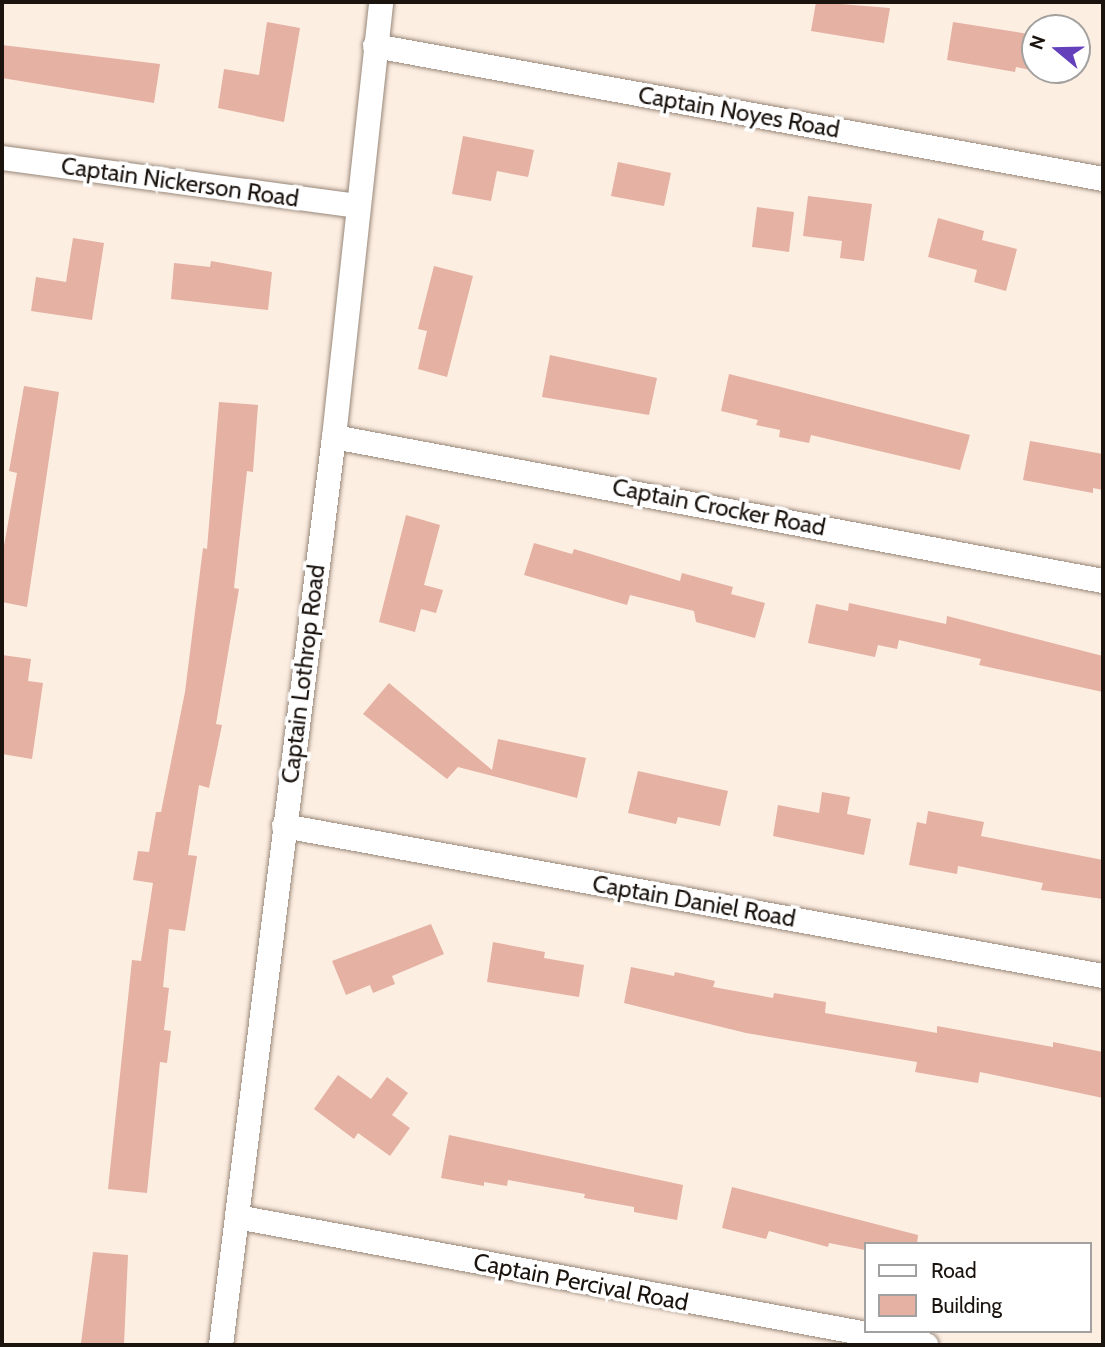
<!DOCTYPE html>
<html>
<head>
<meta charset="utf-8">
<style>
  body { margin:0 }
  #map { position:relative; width:1105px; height:1347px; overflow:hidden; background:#fdeee2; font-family:Cabin,sans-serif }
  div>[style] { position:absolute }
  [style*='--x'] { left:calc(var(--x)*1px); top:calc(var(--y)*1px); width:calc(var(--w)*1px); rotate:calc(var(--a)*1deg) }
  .building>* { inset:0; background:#e4b1a3 }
  .roads { filter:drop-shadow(0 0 2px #978779) drop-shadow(0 0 2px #978779) }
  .street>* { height:24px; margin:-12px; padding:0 12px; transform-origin:12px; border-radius:12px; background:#fff }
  span { translate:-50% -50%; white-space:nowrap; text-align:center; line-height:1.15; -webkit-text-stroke:7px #fff; paint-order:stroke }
  .street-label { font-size:24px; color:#1a130e }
  .frame { position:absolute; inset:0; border:4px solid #1a130e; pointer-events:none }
  .legend { position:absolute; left:864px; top:1242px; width:228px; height:91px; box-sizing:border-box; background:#fff; border:2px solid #a3a19f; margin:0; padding:9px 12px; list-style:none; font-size:21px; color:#1a130e }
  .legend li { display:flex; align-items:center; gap:14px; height:35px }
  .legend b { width:35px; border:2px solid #a3a19f }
  .north { position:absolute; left:1021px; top:14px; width:70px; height:70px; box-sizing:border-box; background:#fff; border:2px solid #a3a19f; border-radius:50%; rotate:289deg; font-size:19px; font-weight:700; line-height:28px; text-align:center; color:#1a130e }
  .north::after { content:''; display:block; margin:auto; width:24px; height:32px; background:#6441ba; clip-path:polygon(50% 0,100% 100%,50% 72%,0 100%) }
</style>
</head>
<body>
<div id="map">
  <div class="building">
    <div style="clip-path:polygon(816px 2px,890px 8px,884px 43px,811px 31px)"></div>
    <div style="clip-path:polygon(267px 22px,300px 28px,284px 122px,218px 108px,224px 69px,259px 75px)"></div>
    <div style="clip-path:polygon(953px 22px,1035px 35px,1035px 71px,1016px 67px,1015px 72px,947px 60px)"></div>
    <div style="clip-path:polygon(2px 45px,160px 64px,154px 103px,2px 78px)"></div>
    <div style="clip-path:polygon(463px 136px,534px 150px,528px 177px,497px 171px,491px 201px,452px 194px)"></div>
    <div style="clip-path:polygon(618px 162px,671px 173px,664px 206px,611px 196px)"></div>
    <div style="clip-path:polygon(808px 196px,872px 204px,864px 261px,840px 258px,842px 241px,803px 236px)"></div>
    <div style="clip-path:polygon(757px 207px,794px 212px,789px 252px,752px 247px)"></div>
    <div style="clip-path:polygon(938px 218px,984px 231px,982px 240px,1017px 249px,1006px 291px,974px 282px,977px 270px,928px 257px)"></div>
    <div style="clip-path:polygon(73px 238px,104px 243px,92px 320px,31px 311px,36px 277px,66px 282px)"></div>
    <div style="clip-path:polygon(211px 261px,272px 272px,268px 310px,171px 299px,174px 263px,210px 267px)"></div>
    <div style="clip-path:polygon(434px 266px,473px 276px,447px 377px,418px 369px,427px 331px,418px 329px)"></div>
    <div style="clip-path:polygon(550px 355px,657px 378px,649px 415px,542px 397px)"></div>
    <div style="clip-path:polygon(729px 374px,970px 435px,960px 470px,811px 435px,809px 443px,779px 437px,780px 430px,756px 425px,758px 420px,721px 411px)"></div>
    <div style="clip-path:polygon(24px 386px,59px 392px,27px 607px,2px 602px,2px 557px,17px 473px,9px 471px)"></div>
    <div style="clip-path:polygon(219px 402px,258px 405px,253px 472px,247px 471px,234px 588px,239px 589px,216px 724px,222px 725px,209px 788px,199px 785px,188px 855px,197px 856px,185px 931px,169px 929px,163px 987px,169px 988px,164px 1030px,171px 1031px,167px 1063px,160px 1062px,147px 1193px,108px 1189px,132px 960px,141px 961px,153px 883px,133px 880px,138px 851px,149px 852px,156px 812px,161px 812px,185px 692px,203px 548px,207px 549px)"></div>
    <div style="clip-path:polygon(1030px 441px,1103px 454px,1103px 490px,1093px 488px,1093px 493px,1023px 480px)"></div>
    <div style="clip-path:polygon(406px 515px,440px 525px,424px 585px,443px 590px,436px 613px,421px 609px,415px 632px,379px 622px)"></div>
    <div style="clip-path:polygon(534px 543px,572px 554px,574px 549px,680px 581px,682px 573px,733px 587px,731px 594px,765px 603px,755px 638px,696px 622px,694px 611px,630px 595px,627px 605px,524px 575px)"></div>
    <div style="clip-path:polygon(849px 603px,946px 624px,947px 616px,1103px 656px,1103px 692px,979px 665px,981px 659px,899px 640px,897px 649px,878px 645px,875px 657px,808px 643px,816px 604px,848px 611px)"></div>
    <div style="clip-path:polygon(2px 655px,31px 659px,28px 681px,43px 683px,32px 759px,2px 754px)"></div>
    <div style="clip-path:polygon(389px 683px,492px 770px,498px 739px,586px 758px,577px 798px,458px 767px,447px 779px,363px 714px)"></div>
    <div style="clip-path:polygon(638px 771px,728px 791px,720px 826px,678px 817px,676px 824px,628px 813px)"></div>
    <div style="clip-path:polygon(822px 792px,850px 797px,847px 814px,871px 819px,864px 855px,773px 836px,778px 805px,819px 813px)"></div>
    <div style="clip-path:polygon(928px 811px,984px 822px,981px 836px,1103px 860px,1103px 899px,1041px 890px,1043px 883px,958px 866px,957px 874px,909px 865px,917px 822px,926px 824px)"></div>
    <div style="clip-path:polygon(431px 924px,444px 954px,392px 976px,395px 984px,373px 993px,370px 985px,346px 995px,332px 961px)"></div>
    <div style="clip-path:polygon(493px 942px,545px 952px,544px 958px,584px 965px,579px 997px,487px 982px)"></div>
    <div style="clip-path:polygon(631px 967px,674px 976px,675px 972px,715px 981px,713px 987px,773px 998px,774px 993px,826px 1002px,825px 1013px,898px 1026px,937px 1033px,937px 1026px,1053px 1047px,1053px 1042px,1103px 1052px,1103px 1098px,980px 1072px,978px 1083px,915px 1072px,917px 1062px,746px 1033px,624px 1003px)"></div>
    <div style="clip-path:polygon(338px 1075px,371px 1099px,387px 1077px,408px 1093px,392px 1115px,410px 1128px,390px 1156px,358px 1133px,354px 1139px,314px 1109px)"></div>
    <div style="clip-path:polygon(449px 1135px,683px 1185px,677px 1220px,634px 1212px,634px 1207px,584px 1198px,585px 1194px,508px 1180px,507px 1186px,484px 1182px,484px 1186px,441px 1178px)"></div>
    <div style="clip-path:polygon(732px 1187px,918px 1235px,917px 1244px,865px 1244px,865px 1250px,829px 1243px,828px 1247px,769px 1231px,766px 1239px,722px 1228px)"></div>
    <div style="clip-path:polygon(93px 1252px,128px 1255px,124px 1345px,81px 1343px)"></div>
  </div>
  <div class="roads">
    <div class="street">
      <div style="--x:375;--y:46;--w:740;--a:10.35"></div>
      <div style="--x:2;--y:158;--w:359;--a:7.7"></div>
      <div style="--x:334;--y:437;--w:782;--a:10.61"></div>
      <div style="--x:284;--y:826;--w:833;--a:10.38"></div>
      <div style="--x:237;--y:1217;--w:701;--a:10.52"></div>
      <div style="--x:221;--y:1345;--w:915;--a:-82.91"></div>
      <div style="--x:334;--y:437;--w:438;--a:-83.8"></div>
    </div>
  </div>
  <div class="street-label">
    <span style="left:739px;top:112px;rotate:10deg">Captain Noyes Road</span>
    <span style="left:180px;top:182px;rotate:8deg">Captain Nickerson Road</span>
    <span style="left:719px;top:507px;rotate:11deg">Captain Crocker Road</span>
    <span style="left:303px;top:674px;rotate:-83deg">Captain Lothrop Road</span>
    <span style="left:694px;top:901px;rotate:10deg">Captain Daniel Road</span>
    <span style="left:581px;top:1282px;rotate:11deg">Captain Percival Road</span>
  </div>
  <div class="frame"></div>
  <ul class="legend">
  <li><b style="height:9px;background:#fff"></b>Road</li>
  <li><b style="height:19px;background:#e4b1a3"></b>Building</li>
  </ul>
  <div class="north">N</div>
</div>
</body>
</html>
